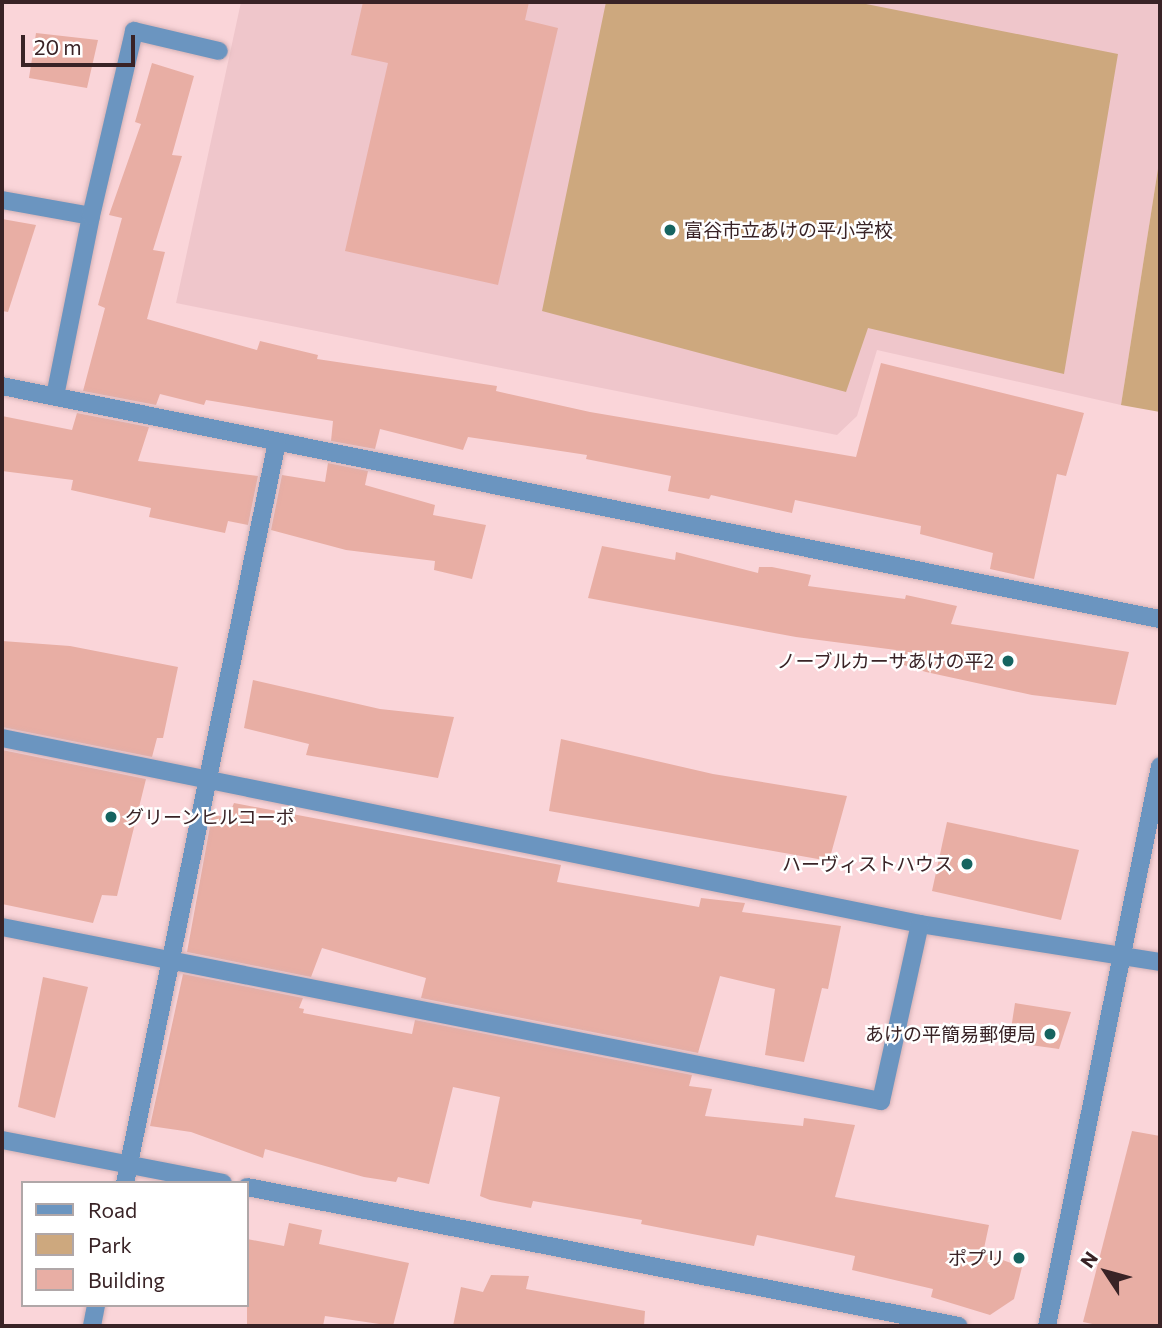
<!DOCTYPE html>
<html>
<head>
<meta charset="utf-8">
<style>
  body { margin:0 }
  #map { position:relative; width:1162px; height:1328px; overflow:hidden; background:#fad5d9; font-family:Commissioner,"Noto Sans JP",sans-serif }
  div>[style] { position:absolute }
  [style*='--x'] { left:calc(var(--x)*1px); top:calc(var(--y)*1px); width:calc(var(--w)*1px); rotate:calc(var(--a)*1deg) }
  .built>* { inset:0; background:#efc6cb }
  .green>* { inset:0; background:#cda87e }
  .building>* { inset:0; background:#e8aea4 }
  .roads { filter:drop-shadow(0 0 2px #d3b1b5) drop-shadow(0 0 2px #d3b1b5) }
  .minor>* { height:18px; margin:-9px; padding:0 9px; transform-origin:9px; border-radius:9px; background:#6b95c0 }
  .tertiary>* { height:18px; margin:-9px; padding:0 9px; transform-origin:9px; border-radius:9px; background:#6b95c0 }
  .dots>* { width:19px; height:19px; translate:-50% -50%; box-sizing:border-box; border:4px solid #fff; border-radius:50% }
  span { translate:-50% -50%; white-space:nowrap; text-align:center; line-height:1.15; -webkit-text-stroke:5px #fff; paint-order:stroke }
  .poi-label { font-size:19px; color:#392326 }
  .left { translate:0 -50%; text-align:left }
  .right { translate:-100% -50%; text-align:right }
  .frame { position:absolute; inset:0; border:4px solid #392326; pointer-events:none }
  .legend { position:absolute; left:21px; top:1181px; width:228px; height:126px; box-sizing:border-box; background:#fff; border:2px solid #b0a7a8; margin:0; padding:9px 12px; list-style:none; font-size:21px; color:#392326 }
  .legend li { display:flex; align-items:center; gap:14px; height:35px }
  .legend b { width:35px; border:2px solid #b0a7a8 }
  .north { position:absolute; left:1071px; top:1237px; width:70px; height:70px; -webkit-text-stroke:5px #fff; paint-order:stroke; rotate:306deg; font-size:19px; font-weight:700; line-height:28px; text-align:center; color:#392326 }
  .north::after { content:''; display:block; margin:auto; width:24px; height:32px; background:#392326; clip-path:polygon(50% 0,100% 100%,50% 72%,0 100%) }
  .scale { position:absolute; left:21px; top:35px; width:114px; height:32px; box-sizing:border-box; border:4px solid #392326; border-top:0; padding-left:9px; font-size:21px; line-height:24px; white-space:nowrap; color:#392326; -webkit-text-stroke:5px #fff; paint-order:stroke }
</style>
</head>
<body>
<div id="map">
  <div class="built">
    <div style="clip-path:polygon(241px 2px,1160px 2px,1160px 156px,1121px 405px,877px 350px,857px 416px,837px 435px,176px 303px)"></div>
  </div>
  <div class="green">
    <div style="clip-path:polygon(606px 2px,856px 2px,1118px 54px,1064px 374px,868px 328px,846px 392px,542px 311px)"></div>
    <div style="clip-path:polygon(1160px 156px,1160px 412px,1121px 405px)"></div>
  </div>
  <div class="building">
    <div style="clip-path:polygon(363px 2px,529px 2px,525px 20px,558px 28px,498px 285px,345px 251px,388px 63px,351px 55px)"></div>
    <div style="clip-path:polygon(36px 33px,98px 40px,87px 88px,29px 78px)"></div>
    <div style="clip-path:polygon(152px 63px,194px 76px,172px 155px,182px 156px,153px 250px,165px 252px,147px 319px,257px 350px,260px 341px,318px 355px,317px 359px,497px 386px,496px 391px,590px 412px,856px 457px,881px 363px,1084px 413px,1066px 476px,1057px 474px,1034px 579px,990px 569px,993px 553px,920px 534px,921px 526px,795px 500px,792px 513px,711px 495px,709px 499px,668px 491px,671px 476px,586px 459px,587px 455px,468px 437px,463px 450px,380px 429px,375px 449px,331px 441px,333px 421px,206px 400px,204px 405px,160px 394px,156px 405px,83px 391px,105px 308px,98px 305px,122px 218px,109px 215px,141px 124px,135px 122px)"></div>
    <div style="clip-path:polygon(2px 219px,36px 225px,8px 312px,2px 311px)"></div>
    <div style="clip-path:polygon(77px 413px,149px 427px,138px 461px,258px 476px,248px 525px,228px 521px,225px 533px,149px 517px,151px 508px,71px 490px,73px 480px,2px 471px,2px 416px,72px 430px)"></div>
    <div style="clip-path:polygon(328px 463px,368px 471px,365px 485px,435px 505px,433px 515px,486px 525px,472px 579px,434px 570px,435px 561px,346px 550px,271px 530px,282px 475px,325px 482px)"></div>
    <div style="clip-path:polygon(602px 546px,675px 560px,676px 552px,758px 573px,759px 567px,772px 567px,811px 575px,808px 586px,905px 599px,906px 595px,957px 606px,951px 624px,1129px 652px,1116px 705px,1032px 695px,926px 672px,894px 662px,896px 650px,796px 637px,588px 598px)"></div>
    <div style="clip-path:polygon(2px 641px,70px 646px,178px 667px,163px 738px,157px 738px,152px 757px,2px 727px)"></div>
    <div style="clip-path:polygon(253px 680px,380px 709px,454px 717px,438px 778px,306px 755px,309px 744px,244px 728px)"></div>
    <div style="clip-path:polygon(561px 739px,713px 774px,847px 796px,829px 861px,549px 811px)"></div>
    <div style="clip-path:polygon(2px 750px,146px 779px,117px 896px,102px 895px,93px 923px,2px 904px)"></div>
    <div style="clip-path:polygon(234px 803px,561px 865px,557px 882px,699px 907px,701px 898px,745px 903px,742px 912px,841px 926px,828px 989px,822px 988px,804px 1062px,765px 1055px,775px 989px,720px 976px,698px 1053px,421px 998px,426px 978px,322px 948px,311px 977px,187px 952px,212px 815px,228px 817px)"></div>
    <div style="clip-path:polygon(947px 822px,1079px 850px,1061px 920px,932px 891px)"></div>
    <div style="clip-path:polygon(183px 974px,303px 998px,299px 1008px,304px 1009px,303px 1013px,412px 1034px,415px 1020px,692px 1075px,689px 1086px,712px 1089px,705px 1116px,803px 1126px,804px 1118px,855px 1125px,835px 1197px,989px 1225px,983px 1253px,1022px 1267px,1014px 1299px,990px 1315px,931px 1297px,933px 1289px,852px 1270px,855px 1256px,757px 1235px,754px 1246px,641px 1224px,642px 1220px,533px 1201px,531px 1208px,490px 1200px,480px 1196px,500px 1097px,453px 1087px,429px 1184px,398px 1177px,396px 1182px,364px 1177px,265px 1149px,263px 1158px,191px 1132px,150px 1126px)"></div>
    <div style="clip-path:polygon(43px 977px,88px 987px,55px 1118px,18px 1107px)"></div>
    <div style="clip-path:polygon(1015px 1003px,1071px 1012px,1059px 1049px,1009px 1042px)"></div>
    <div style="clip-path:polygon(1132px 1131px,1160px 1136px,1160px 1326px,1102px 1326px,1083px 1322px)"></div>
    <div style="clip-path:polygon(289px 1223px,322px 1230px,319px 1244px,409px 1263px,393px 1326px,325px 1316px,323px 1326px,247px 1326px,247px 1239px,284px 1246px)"></div>
    <div style="clip-path:polygon(491px 1275px,529px 1276px,526px 1289px,645px 1311px,644px 1326px,453px 1326px,461px 1287px,483px 1292px)"></div>
  </div>
  <div class="roads">
    <div class="minor">
      <div style="--x:2;--y:200;--w:90;--a:10.2"></div>
      <div style="--x:91;--y:216;--w:184;--a:101.3"></div>
      <div style="--x:91;--y:216;--w:190;--a:-76.9"></div>
      <div style="--x:134;--y:31;--w:87;--a:13.2"></div>
      <div style="--x:2;--y:386;--w:1181;--a:11.38"></div>
      <div style="--x:2;--y:738;--w:937;--a:11.45"></div>
      <div style="--x:920;--y:924;--w:243;--a:9"></div>
      <div style="--x:2;--y:927;--w:896;--a:11.2"></div>
      <div style="--x:881;--y:1101;--w:181;--a:-77.6"></div>
      <div style="--x:2;--y:1140;--w:225;--a:11"></div>
      <div style="--x:125;--y:1183;--w:756;--a:-78.41"></div>
      <div style="--x:247;--y:1187;--w:725;--a:11.05"></div>
      <div style="--x:92;--y:1326;--w:21;--a:-79"></div>
    </div>
    <div class="tertiary">
      <div style="--x:1047;--y:1326;--w:571;--a:-78.59"></div>
    </div>
  </div>
  <div class="dots">
    <div style="left:670px;top:230px;background:#166460"></div>
    <div style="left:1008px;top:661px;background:#166460"></div>
    <div style="left:111px;top:817px;background:#166460"></div>
    <div style="left:967px;top:864px;background:#166460"></div>
    <div style="left:1050px;top:1034px;background:#166460"></div>
    <div style="left:1019px;top:1258px;background:#166460"></div>
  </div>
  <div class="poi-label">
    <span class="left" style="left:684px;top:230px">富谷市立あけの平小学校</span>
    <span class="right" style="left:994px;top:661px">ノーブルカーサあけの平2</span>
    <span class="left" style="left:125px;top:817px">グリーンヒルコーポ</span>
    <span class="right" style="left:953px;top:864px">ハーヴィストハウス</span>
    <span class="right" style="left:1036px;top:1034px">あけの平簡易郵便局</span>
    <span class="right" style="left:1005px;top:1258px">ポプリ</span>
  </div>
  <div class="frame"></div>
  <ul class="legend">
  <li><b style="height:9px;background:#6b95c0"></b>Road</li>
  <li><b style="height:19px;background:#cda87e"></b>Park</li>
  <li><b style="height:19px;background:#e8aea4"></b>Building</li>
  </ul>
  <div class="north">N</div>
  <div class="scale">20 m</div>
</div>
</body>
</html>
